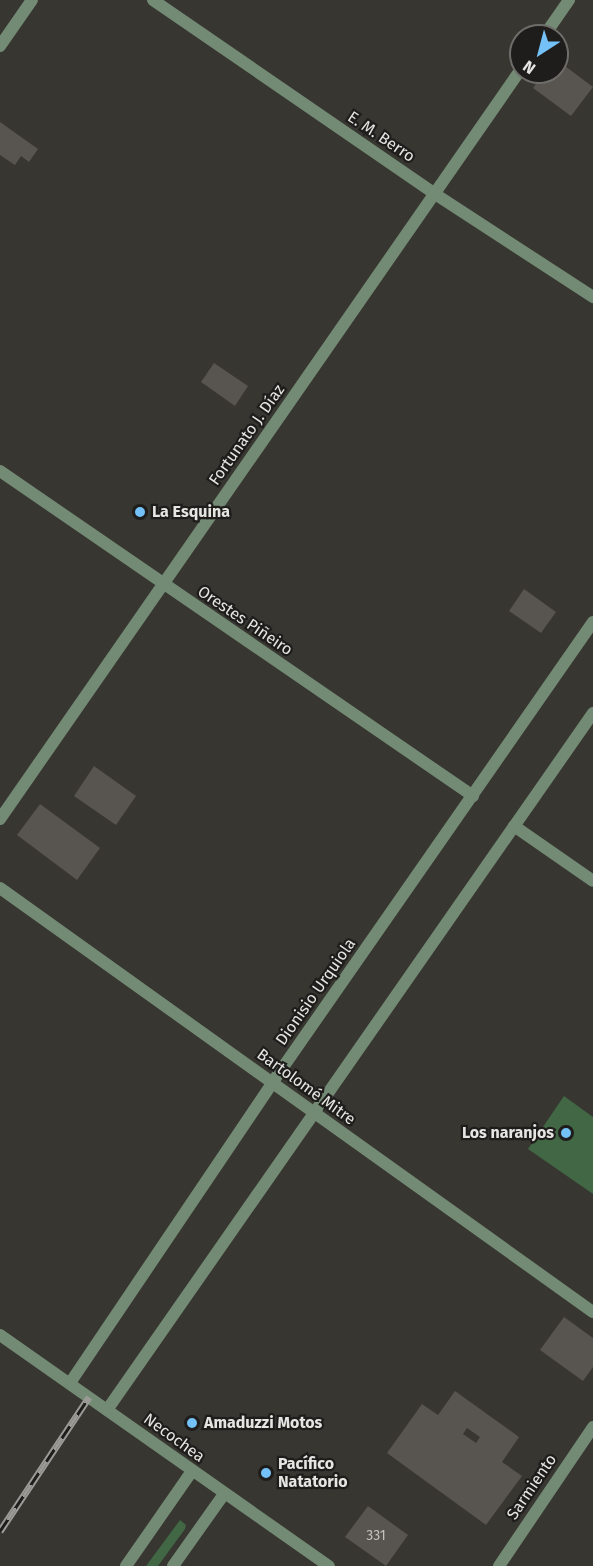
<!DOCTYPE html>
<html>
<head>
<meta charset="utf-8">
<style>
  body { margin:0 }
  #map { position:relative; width:593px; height:1566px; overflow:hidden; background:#373631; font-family:"Fira Sans",sans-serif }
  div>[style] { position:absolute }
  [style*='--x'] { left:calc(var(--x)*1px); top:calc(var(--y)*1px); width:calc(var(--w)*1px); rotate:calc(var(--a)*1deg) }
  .green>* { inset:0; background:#416744 }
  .building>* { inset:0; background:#585450 }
  .minor>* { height:12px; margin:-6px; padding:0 6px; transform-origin:6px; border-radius:6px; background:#738a74 }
  .rail>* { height:7px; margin-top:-3.5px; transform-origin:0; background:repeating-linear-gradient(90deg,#1e1d1b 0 14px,#9c9b97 0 28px); box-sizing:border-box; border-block:2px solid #9c9b97 }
  .dots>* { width:16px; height:16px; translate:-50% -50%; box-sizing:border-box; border:3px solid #1e1d1b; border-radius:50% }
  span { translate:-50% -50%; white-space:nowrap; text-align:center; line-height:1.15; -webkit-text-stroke:4.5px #1e1d1b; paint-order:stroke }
  .number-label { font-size:14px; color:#c2c1bd }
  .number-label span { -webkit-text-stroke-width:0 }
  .street-label { font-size:16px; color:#e5e5e1 }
  .poi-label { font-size:16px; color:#e5e5e1; font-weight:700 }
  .left { translate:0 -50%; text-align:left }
  .right { translate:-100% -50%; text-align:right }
  .north { position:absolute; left:509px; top:24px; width:60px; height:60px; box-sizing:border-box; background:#1e1d1b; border:2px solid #6e6d6a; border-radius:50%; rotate:216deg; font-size:16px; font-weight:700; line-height:24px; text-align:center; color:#e5e5e1 }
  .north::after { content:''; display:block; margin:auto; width:21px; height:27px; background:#73c1f6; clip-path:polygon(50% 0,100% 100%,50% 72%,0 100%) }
</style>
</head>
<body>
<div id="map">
  <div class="green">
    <div style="clip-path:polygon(564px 1096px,593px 1117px,593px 1194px,528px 1149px)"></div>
    <div style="clip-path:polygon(180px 1520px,186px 1525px,185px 1529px,158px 1566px,146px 1566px)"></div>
  </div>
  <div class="building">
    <div style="clip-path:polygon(557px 60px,593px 87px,571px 116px,533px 88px,544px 72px,557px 72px)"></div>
    <div style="clip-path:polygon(0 122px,38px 149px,29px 162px,21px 156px,15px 165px,0 155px)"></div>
    <div style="clip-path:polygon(214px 363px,248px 386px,235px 406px,201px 382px)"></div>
    <div style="clip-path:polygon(524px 589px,556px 612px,541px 633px,509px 611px)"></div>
    <div style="clip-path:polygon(94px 766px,136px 796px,116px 825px,74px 796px)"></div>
    <div style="clip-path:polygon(40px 804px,100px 848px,77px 880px,17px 835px)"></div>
    <div style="clip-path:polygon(564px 1317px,593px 1338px,593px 1367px,583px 1381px,540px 1350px)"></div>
    <div style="clip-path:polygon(evenodd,455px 1391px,519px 1437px,502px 1462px,522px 1476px,486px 1525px,387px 1453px,422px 1404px,438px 1415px,455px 1391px,467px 1428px,480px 1437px,476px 1443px,463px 1434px,467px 1428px)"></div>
    <div style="clip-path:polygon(368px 1506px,408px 1535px,386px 1566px,345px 1537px)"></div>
  </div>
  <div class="minor">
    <div style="--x:153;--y:0;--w:342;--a:34.5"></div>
    <div style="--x:435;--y:194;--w:189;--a:33.1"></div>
    <div style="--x:544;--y:36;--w:44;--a:-55.2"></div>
    <div style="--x:0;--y:46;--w:56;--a:-55.2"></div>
    <div style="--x:0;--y:471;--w:574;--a:34.49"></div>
    <div style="--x:0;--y:819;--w:913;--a:-55.21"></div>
    <div style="--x:514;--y:826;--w:96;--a:34.8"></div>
    <div style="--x:0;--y:888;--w:729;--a:35.57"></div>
    <div style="--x:0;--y:1335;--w:402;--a:35.1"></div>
    <div style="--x:70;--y:1383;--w:362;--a:-56"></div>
    <div style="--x:272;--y:1083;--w:562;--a:-55.15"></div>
    <div style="--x:107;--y:1410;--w:850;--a:-55.11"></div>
    <div style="--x:126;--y:1566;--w:116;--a:-55.2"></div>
    <div style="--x:173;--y:1566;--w:88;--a:-54.7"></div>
    <div style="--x:499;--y:1566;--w:168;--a:-55.9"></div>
  </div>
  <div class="rail">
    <div style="--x:0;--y:1531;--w:161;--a:-56.4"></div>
  </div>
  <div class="dots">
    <div style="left:140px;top:512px;background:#73c1f6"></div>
    <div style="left:566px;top:1133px;background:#73c1f6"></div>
    <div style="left:192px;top:1423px;background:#73c1f6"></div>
    <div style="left:266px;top:1473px;background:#73c1f6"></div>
  </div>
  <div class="number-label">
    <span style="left:376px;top:1536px">331</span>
  </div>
  <div class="street-label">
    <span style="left:381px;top:137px;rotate:34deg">E. M. Berro</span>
    <span style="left:247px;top:435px;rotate:-55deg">Fortunato J. Díaz</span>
    <span style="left:245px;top:621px;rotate:34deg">Orestes Piñeiro</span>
    <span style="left:316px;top:992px;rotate:-55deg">Dionisio Urquiola</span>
    <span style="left:306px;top:1087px;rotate:36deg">Bartolomé Mitre</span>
    <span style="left:174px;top:1438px;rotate:36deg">Necochea</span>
    <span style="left:532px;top:1487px;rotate:-56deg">Sarmiento</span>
  </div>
  <div class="poi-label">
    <span class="left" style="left:152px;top:512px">La Esquina</span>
    <span class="right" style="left:554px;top:1133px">Los naranjos</span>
    <span class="left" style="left:204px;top:1423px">Amaduzzi Motos</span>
    <span class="left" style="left:278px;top:1473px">Pacífico<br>Natatorio</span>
  </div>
  <div class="north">N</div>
</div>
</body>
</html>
